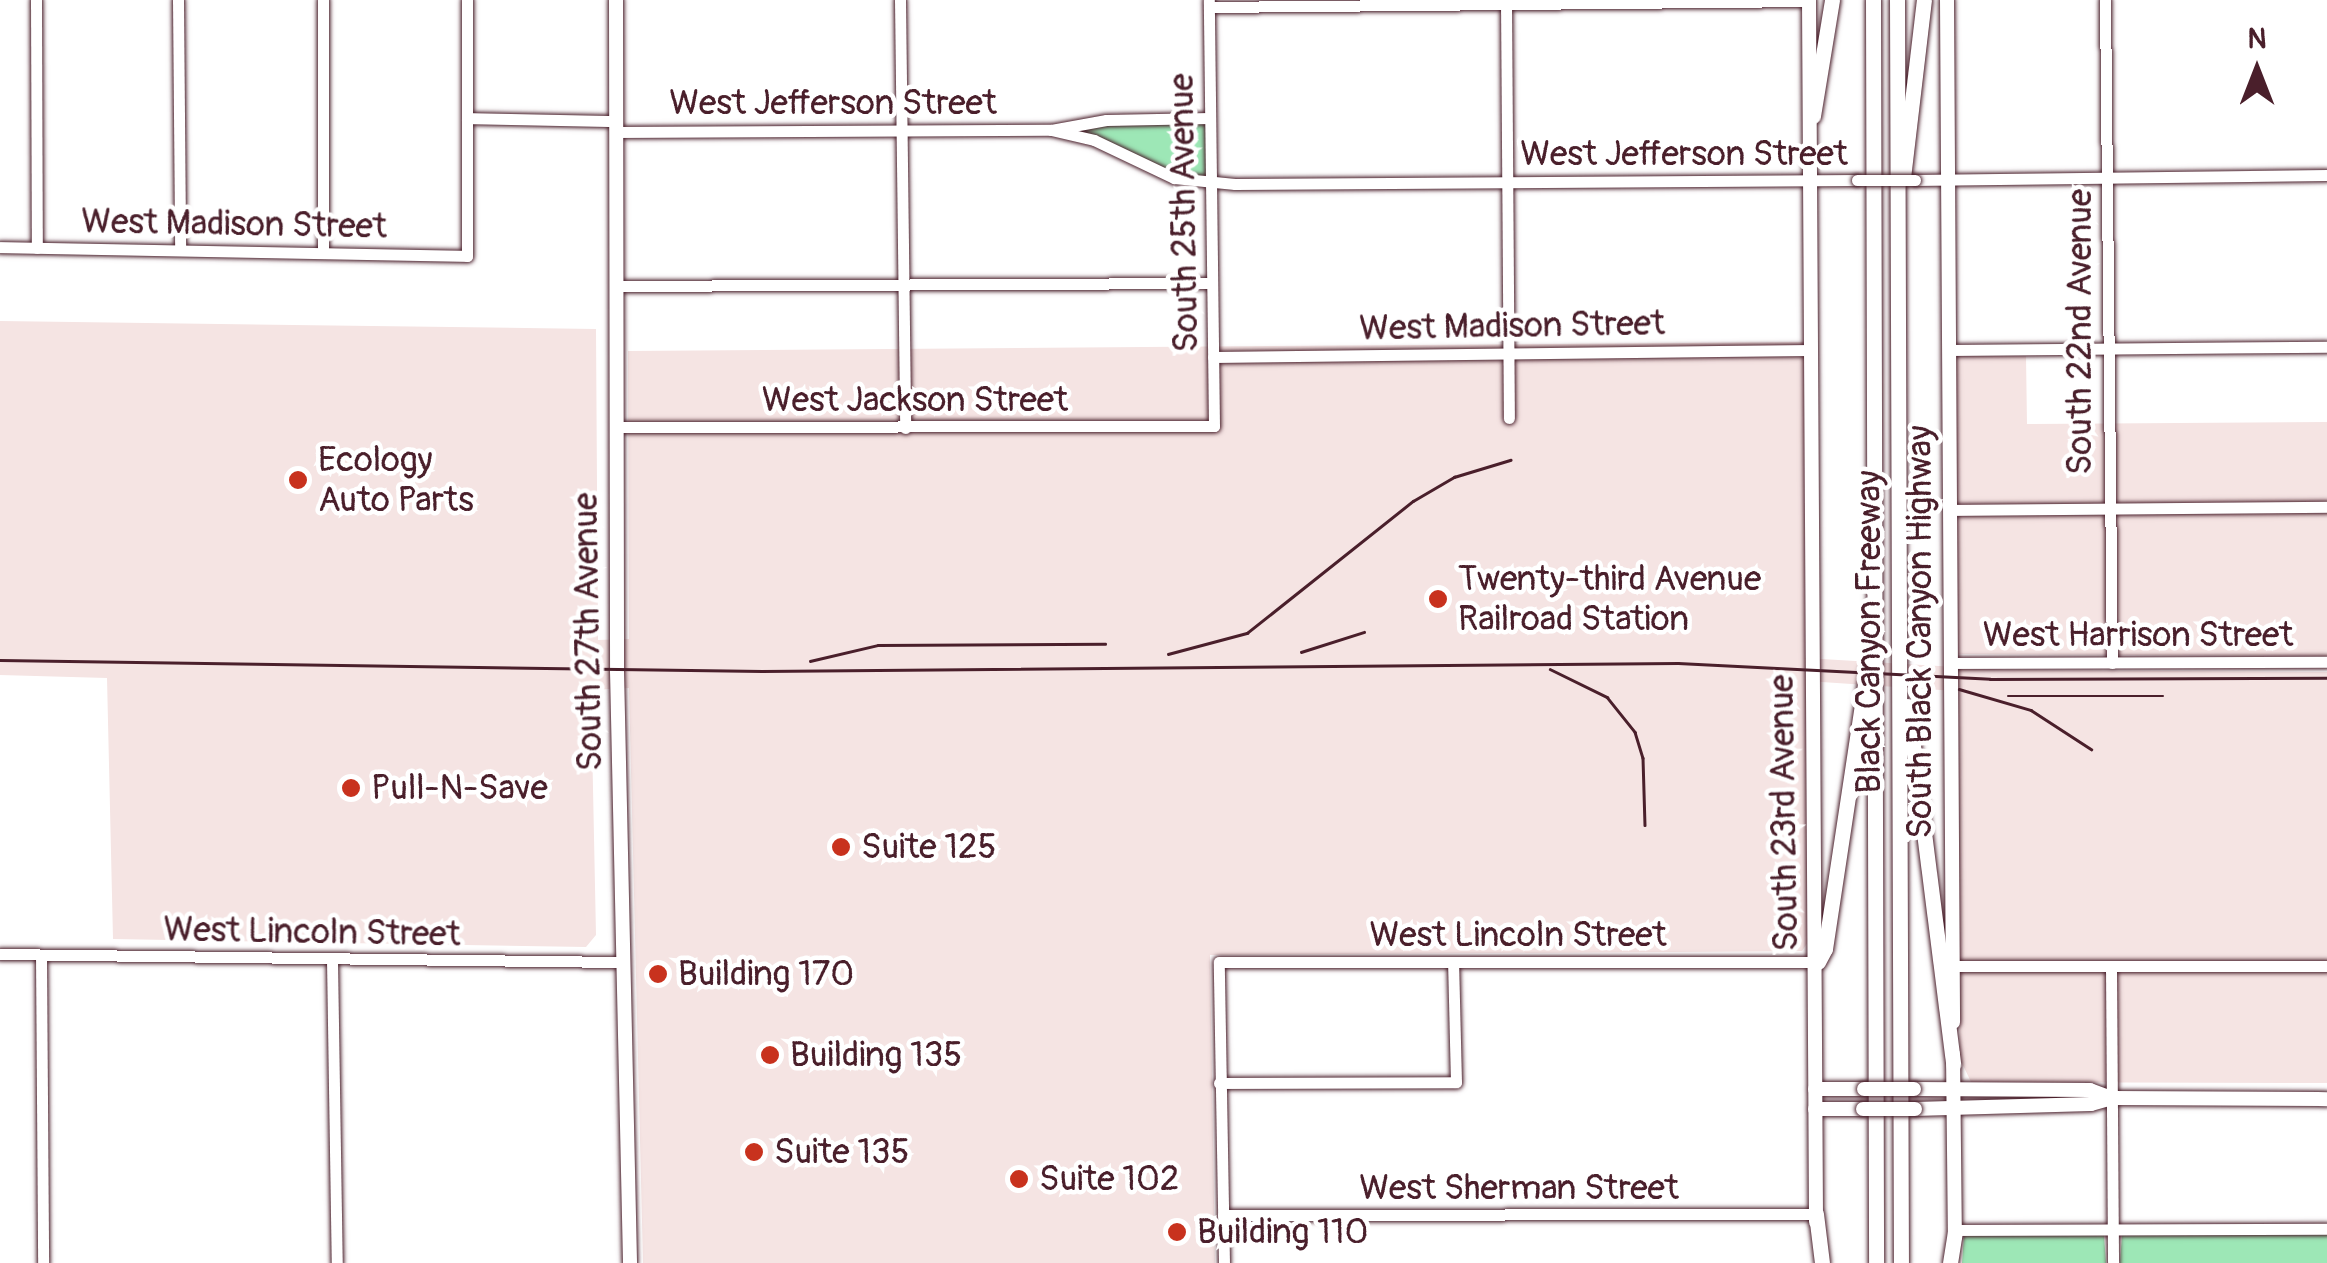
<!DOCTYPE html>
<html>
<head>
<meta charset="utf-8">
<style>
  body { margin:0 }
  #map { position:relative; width:2327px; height:1263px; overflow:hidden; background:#fff; font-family:Pangolin,sans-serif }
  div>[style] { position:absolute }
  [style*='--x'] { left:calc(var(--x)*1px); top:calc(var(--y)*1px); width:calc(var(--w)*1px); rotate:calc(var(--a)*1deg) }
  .built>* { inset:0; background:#f5e4e3 }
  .green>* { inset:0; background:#9de7b6 }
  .roads { filter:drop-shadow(0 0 2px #4a1f2b) drop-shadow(0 0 2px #4a1f2b) }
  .minor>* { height:11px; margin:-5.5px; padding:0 5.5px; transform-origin:5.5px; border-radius:5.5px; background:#fff }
  .major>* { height:14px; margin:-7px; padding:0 7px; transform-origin:7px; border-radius:7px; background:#fff }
  .highway>* { height:15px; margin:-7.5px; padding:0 7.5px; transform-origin:7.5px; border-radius:7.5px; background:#fff }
  .rail>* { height:2.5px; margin:-1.25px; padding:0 1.25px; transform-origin:1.25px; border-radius:1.25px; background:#4a1f2b }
  .bridges { filter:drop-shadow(0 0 2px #4a1f2b) drop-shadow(0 0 2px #4a1f2b) }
  .minor-bridge>* { height:11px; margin:-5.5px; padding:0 5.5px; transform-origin:5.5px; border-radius:5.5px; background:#fff }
  .major-bridge>* { height:14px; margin:-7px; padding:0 7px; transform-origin:7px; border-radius:7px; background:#fff }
  .dots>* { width:28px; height:28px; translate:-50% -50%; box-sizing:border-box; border:5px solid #fff; border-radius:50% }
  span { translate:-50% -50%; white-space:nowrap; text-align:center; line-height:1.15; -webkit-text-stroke:9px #fff; paint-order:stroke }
  .street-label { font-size:35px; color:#4a1f2b }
  .poi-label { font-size:35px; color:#4a1f2b }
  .left { translate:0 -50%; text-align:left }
  .north { position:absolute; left:2207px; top:20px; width:100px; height:100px; -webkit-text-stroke:8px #fff; paint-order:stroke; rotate:0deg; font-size:28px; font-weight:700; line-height:40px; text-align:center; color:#4a1f2b }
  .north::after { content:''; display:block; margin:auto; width:35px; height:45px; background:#4a1f2b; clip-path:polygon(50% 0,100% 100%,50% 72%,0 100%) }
</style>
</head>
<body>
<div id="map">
  <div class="built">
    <div style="clip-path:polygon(0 321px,596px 329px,598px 640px,629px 639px,628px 351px,1804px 342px,1805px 658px,2006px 670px,2327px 672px,2327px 1083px,1971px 1082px,1960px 1059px,1955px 691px,1807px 681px,1808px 942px,1802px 951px,1210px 955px,1215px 1263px,643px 1263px,629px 688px,591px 690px,596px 935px,586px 947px,113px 939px,107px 678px,0 675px)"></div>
    <div style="clip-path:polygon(1954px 356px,2026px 356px,2027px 424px,2327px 422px,2327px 656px,1958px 654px)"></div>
  </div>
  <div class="green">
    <div style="clip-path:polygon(1210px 118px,1211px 183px,1190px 181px,1051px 130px)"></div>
    <div style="clip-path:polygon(2327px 1232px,2327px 1263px,2120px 1263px,2122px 1235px)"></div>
    <div style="clip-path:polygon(2104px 1235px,2106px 1263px,1962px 1263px,1964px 1235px)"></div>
  </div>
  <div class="roads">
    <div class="minor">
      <div style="--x:36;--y:0;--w:248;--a:89.8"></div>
      <div style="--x:178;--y:0;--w:250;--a:89.5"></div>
      <div style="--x:900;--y:0;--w:428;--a:89.3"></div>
      <div style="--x:1506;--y:0;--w:418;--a:89.6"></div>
      <div style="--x:2105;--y:0;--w:663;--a:89.4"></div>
      <div style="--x:1209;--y:7;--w:600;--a:-0.57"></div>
      <div style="--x:467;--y:118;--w:148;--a:1.2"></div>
      <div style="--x:1051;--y:130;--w:44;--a:13.1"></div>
      <div style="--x:1094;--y:140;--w:89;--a:25.4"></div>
      <div style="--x:1174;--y:178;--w:61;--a:5.6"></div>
      <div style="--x:1235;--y:184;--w:622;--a:-0.37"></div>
      <div style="--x:615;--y:132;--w:436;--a:-0.3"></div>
      <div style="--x:1051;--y:130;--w:56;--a:-10.3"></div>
      <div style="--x:1106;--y:120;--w:104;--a:-1.1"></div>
      <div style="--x:1915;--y:180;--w:412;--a:-0.7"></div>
      <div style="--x:0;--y:247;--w:467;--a:1.1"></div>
      <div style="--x:467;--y:256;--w:256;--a:-90"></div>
      <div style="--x:323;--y:253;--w:253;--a:-90"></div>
      <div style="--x:615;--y:286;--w:597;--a:-0.29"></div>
      <div style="--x:1949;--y:350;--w:378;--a:-0.5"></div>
      <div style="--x:1213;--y:357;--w:598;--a:-0.67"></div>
      <div style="--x:616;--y:427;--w:598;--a:-0.1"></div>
      <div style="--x:1214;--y:426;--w:426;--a:-90.7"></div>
      <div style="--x:1949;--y:510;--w:378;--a:-0.5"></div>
      <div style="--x:1949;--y:663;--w:378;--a:-0.2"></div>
      <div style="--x:0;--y:954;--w:622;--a:0.74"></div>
      <div style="--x:41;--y:955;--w:308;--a:89.6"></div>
      <div style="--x:332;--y:960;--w:303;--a:89.1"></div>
      <div style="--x:1953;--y:966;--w:374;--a:0"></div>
      <div style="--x:2111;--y:968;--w:295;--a:89.6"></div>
      <div style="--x:1219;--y:1083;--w:237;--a:-0.2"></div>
      <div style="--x:1456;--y:1082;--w:120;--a:-91.4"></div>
      <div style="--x:1223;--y:1215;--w:593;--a:-0.1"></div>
      <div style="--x:1955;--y:1230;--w:372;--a:-0.2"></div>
      <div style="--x:1224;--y:1263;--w:301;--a:-91"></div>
      <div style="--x:1219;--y:962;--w:599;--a:0"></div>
    </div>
    <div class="major">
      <div style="--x:616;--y:0;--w:671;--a:89.91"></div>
      <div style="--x:617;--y:671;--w:592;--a:88.74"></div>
      <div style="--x:1809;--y:0;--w:1222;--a:89.67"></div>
      <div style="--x:1947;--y:0;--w:1022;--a:89.66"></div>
      <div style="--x:1953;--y:1054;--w:183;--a:89.4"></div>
      <div style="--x:1815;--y:1089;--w:49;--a:0"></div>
      <div style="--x:1914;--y:1089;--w:176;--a:0.3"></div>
      <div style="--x:2090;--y:1090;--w:22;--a:21"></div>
      <div style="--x:1815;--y:1109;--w:48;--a:0"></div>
      <div style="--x:1915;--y:1109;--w:176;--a:-1.6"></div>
      <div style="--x:2091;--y:1104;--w:22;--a:-16"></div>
      <div style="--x:2112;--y:1098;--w:215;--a:0.3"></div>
    </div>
    <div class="highway">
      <div style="--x:1873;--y:0;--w:1263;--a:89.86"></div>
      <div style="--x:1897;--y:0;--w:1263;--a:89.82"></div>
      <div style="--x:1813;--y:116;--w:118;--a:-80.7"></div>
      <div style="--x:1903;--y:178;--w:179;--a:-83.3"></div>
      <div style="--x:1908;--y:706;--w:361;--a:82.8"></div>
      <div style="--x:1818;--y:962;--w:15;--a:-62"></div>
      <div style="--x:1825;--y:949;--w:282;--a:-81.4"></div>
      <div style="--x:1816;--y:1214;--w:49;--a:83"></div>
      <div style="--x:1950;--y:1263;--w:33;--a:-81"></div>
    </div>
  </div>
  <div class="rail">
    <div style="--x:1301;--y:652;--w:66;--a:-17.6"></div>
    <div style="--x:1168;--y:654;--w:82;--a:-14.9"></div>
    <div style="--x:1247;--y:633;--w:212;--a:-38.5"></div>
    <div style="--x:1413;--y:501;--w:48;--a:-30.3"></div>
    <div style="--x:1454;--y:477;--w:59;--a:-16.9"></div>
    <div style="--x:0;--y:660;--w:762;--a:0.83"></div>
    <div style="--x:762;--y:671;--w:916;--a:-0.5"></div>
    <div style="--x:1678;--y:663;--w:312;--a:2.9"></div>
    <div style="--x:1990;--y:679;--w:337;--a:-0.2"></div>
    <div style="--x:810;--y:661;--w:70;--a:-13.2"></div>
    <div style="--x:878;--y:645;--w:227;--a:-0.3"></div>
    <div style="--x:1550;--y:669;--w:64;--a:26.2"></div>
    <div style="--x:1607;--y:697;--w:45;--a:51.3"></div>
    <div style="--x:1635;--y:732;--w:27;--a:73"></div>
    <div style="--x:1643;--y:758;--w:67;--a:88.3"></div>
    <div style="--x:1959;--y:689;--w:75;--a:16.3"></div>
    <div style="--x:2031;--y:710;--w:72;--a:33"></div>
    <div style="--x:2008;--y:696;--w:155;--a:0"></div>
  </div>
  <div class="bridges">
    <div class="minor-bridge">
      <div style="--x:1857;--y:180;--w:58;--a:0"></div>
    </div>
    <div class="major-bridge">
      <div style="--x:1864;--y:1089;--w:50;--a:0"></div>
      <div style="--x:1863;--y:1109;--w:52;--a:0"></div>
    </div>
  </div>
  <div class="dots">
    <div style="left:298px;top:480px;background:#c8321e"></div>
    <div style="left:1438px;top:599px;background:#c8321e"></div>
    <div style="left:351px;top:788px;background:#c8321e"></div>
    <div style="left:841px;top:847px;background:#c8321e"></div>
    <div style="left:658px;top:974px;background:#c8321e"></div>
    <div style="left:770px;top:1055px;background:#c8321e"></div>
    <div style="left:754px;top:1152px;background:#c8321e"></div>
    <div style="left:1019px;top:1179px;background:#c8321e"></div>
    <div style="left:1177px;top:1232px;background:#c8321e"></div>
  </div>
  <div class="street-label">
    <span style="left:833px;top:103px">West Jefferson Street</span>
    <span style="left:1684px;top:154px">West Jefferson Street</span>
    <span style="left:1184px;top:213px;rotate:-91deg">South 25th Avenue</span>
    <span style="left:234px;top:224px;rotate:1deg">West Madison Street</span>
    <span style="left:1512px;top:326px;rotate:-1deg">West Madison Street</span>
    <span style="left:2080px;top:332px;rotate:-90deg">South 22nd Avenue</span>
    <span style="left:915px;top:400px">West Jackson Street</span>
    <span style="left:588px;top:632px;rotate:-91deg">South 27th Avenue</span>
    <span style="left:1869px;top:632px;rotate:-90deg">Black Canyon Freeway</span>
    <span style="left:1920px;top:632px;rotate:-90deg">South Black Canyon Highway</span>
    <span style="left:2138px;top:635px">West Harrison Street</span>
    <span style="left:1784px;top:813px;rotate:-91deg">South 23rd Avenue</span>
    <span style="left:312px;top:932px;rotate:1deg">West Lincoln Street</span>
    <span style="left:1518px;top:935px">West Lincoln Street</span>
    <span style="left:1519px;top:1188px">West Sherman Street</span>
  </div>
  <div class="poi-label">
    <span class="left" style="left:318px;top:480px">Ecology<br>Auto Parts</span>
    <span class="left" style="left:1458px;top:599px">Twenty-third Avenue<br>Railroad Station</span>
    <span class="left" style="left:371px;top:788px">Pull-N-Save</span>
    <span class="left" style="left:861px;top:847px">Suite 125</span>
    <span class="left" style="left:678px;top:974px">Building 170</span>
    <span class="left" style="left:790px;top:1055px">Building 135</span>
    <span class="left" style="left:774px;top:1152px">Suite 135</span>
    <span class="left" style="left:1039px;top:1179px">Suite 102</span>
    <span class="left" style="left:1197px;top:1232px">Building 110</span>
  </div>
  <div class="north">N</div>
</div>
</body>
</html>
